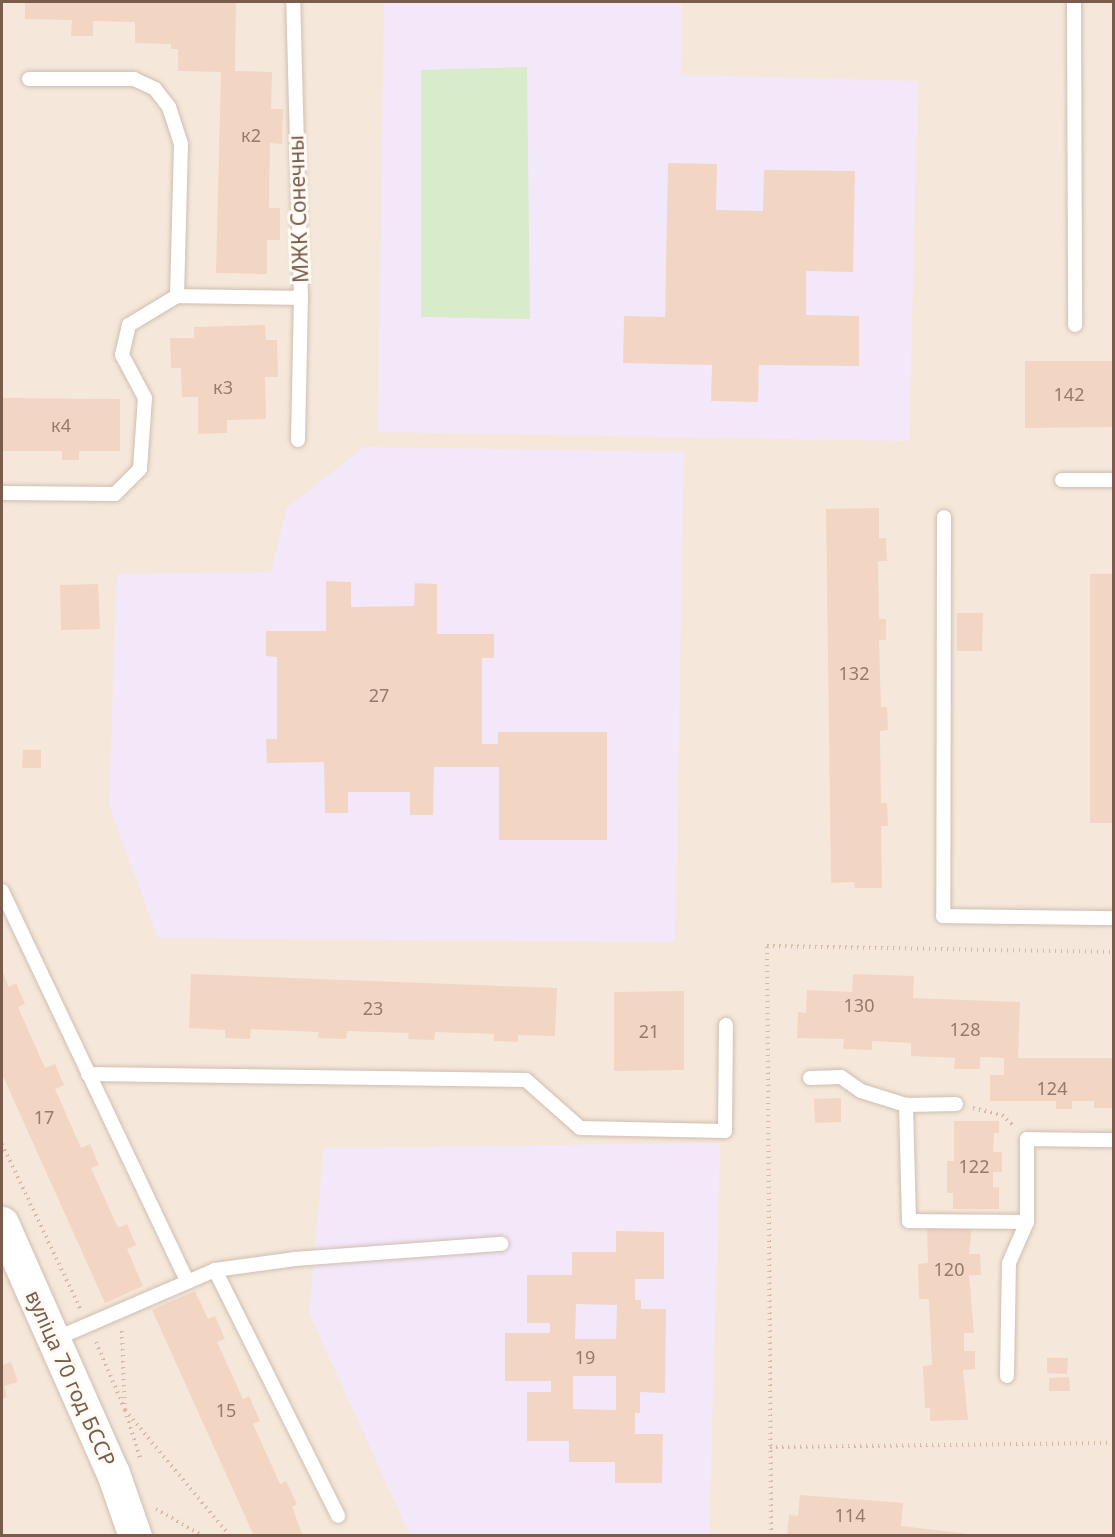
<!DOCTYPE html>
<html>
<head>
<meta charset="utf-8">
<style>
  body { margin:0 }
  #map { position:relative; width:1115px; height:1537px; overflow:hidden; background:#fdf6ec; font-family:"Noto Sans",sans-serif }
  div>[style] { position:absolute }
  [style*='--x'] { left:calc(var(--x)*1px); top:calc(var(--y)*1px); width:calc(var(--w)*1px); rotate:calc(var(--a)*1deg) }
  .residential>* { inset:0; background:#f5e8da }
  .education>* { inset:0; background:#f3e8fa }
  .green>* { inset:0; background:#d8ecc9 }
  .building>* { inset:0; background:#f3d5c3 }
  .path>* { height:4px; margin-top:-2px; transform-origin:0; background:repeating-linear-gradient(90deg,#d9b8a5 0 1.5px,transparent 0 6px) }
  .roads { filter:drop-shadow(0 0 2px #d1beb0) drop-shadow(0 0 2px #d1beb0) }
  .service>* { height:14px; margin:-7px; padding:0 7px; transform-origin:7px; border-radius:7px; background:#fff }
  .tertiary>* { height:33px; margin:-16.5px; padding:0 16.5px; transform-origin:16.5px; border-radius:16.5px; background:#fff }
  span { translate:-50% -50%; white-space:nowrap; text-align:center; line-height:1.15; -webkit-text-stroke:6px #fffaf3; paint-order:stroke }
  .number-label { font-size:18px; color:#987a6a }
  .number-label span { -webkit-text-stroke-width:0 }
  .street-label { font-size:21px; color:#7a5c4d }
  .frame { position:absolute; inset:0; border:3px solid #7a5c4d; pointer-events:none }
</style>
</head>
<body>
<div id="map">
  <div class="residential">
    <div style="clip-path:polygon(2px 2px,1113px 2px,1113px 1535px,2px 1535px)"></div>
  </div>
  <div class="education">
    <div style="clip-path:polygon(384px 2px,682px 2px,681px 75px,918px 81px,909px 441px,378px 432px)"></div>
    <div style="clip-path:polygon(364px 447px,684px 452px,675px 942px,158px 938px,109px 805px,117px 574px,271px 572px,287px 508px)"></div>
    <div style="clip-path:polygon(720px 1143px,709px 1535px,410px 1535px,309px 1313px,324px 1148px)"></div>
  </div>
  <div class="green">
    <div style="clip-path:polygon(527px 67px,530px 319px,421px 317px,421px 70px)"></div>
  </div>
  <div class="building">
    <div style="clip-path:polygon(25px 2px,236px 2px,235px 71px,272px 72px,271px 109px,283px 109px,282px 144px,270px 143px,269px 208px,280px 208px,280px 240px,267px 240px,267px 274px,216px 273px,221px 72px,178px 71px,178px 49px,171px 49px,171px 44px,135px 43px,135px 22px,93px 21px,93px 36px,71px 36px,72px 20px,25px 19px)"></div>
    <div style="clip-path:polygon(668px 163px,717px 164px,716px 210px,763px 211px,764px 170px,855px 171px,853px 272px,806px 271px,806px 315px,859px 316px,859px 366px,759px 365px,758px 402px,711px 401px,712px 365px,623px 363px,624px 316px,665px 317px)"></div>
    <div style="clip-path:polygon(265px 325px,266px 340px,277px 340px,278px 377px,265px 377px,266px 419px,227px 420px,227px 433px,198px 434px,198px 397px,182px 397px,181px 368px,171px 368px,170px 338px,194px 338px,194px 327px)"></div>
    <div style="clip-path:polygon(1025px 361px,1114px 361px,1114px 427px,1025px 428px)"></div>
    <div style="clip-path:polygon(2px 398px,120px 399px,120px 451px,79px 451px,79px 460px,62px 460px,62px 451px,2px 451px)"></div>
    <div style="clip-path:polygon(879px 508px,879px 538px,886px 538px,887px 561px,878px 561px,879px 619px,886px 619px,886px 640px,879px 640px,881px 707px,887px 707px,888px 730px,880px 731px,881px 803px,887px 803px,888px 826px,881px 826px,882px 888px,855px 888px,854px 882px,831px 883px,826px 509px)"></div>
    <div style="clip-path:polygon(1090px 574px,1114px 574px,1114px 823px,1090px 823px)"></div>
    <div style="clip-path:polygon(326px 581px,351px 582px,351px 607px,414px 606px,415px 583px,437px 584px,437px 634px,494px 634px,494px 658px,482px 658px,482px 744px,498px 744px,498px 732px,607px 732px,607px 840px,499px 840px,499px 767px,434px 767px,433px 815px,410px 815px,410px 792px,348px 792px,348px 813px,325px 813px,324px 762px,267px 763px,266px 739px,277px 739px,277px 657px,266px 656px,266px 631px,326px 631px)"></div>
    <div style="clip-path:polygon(98px 584px,100px 629px,61px 630px,60px 585px)"></div>
    <div style="clip-path:polygon(957px 613px,983px 613px,982px 651px,957px 651px)"></div>
    <div style="clip-path:polygon(23px 750px,41px 750px,41px 768px,22px 768px)"></div>
    <div style="clip-path:polygon(2px 970px,9px 987px,16px 983px,25px 1004px,18px 1007px,45px 1068px,55px 1064px,64px 1085px,55px 1089px,81px 1148px,90px 1144px,99px 1165px,91px 1168px,118px 1228px,127px 1224px,136px 1245px,127px 1249px,143px 1286px,105px 1303px,2px 1074px)"></div>
    <div style="clip-path:polygon(191px 974px,557px 988px,555px 1036px,518px 1035px,518px 1042px,494px 1041px,494px 1034px,435px 1032px,434px 1040px,408px 1039px,409px 1033px,347px 1031px,346px 1039px,318px 1038px,319px 1032px,251px 1029px,250px 1039px,225px 1038px,225px 1030px,189px 1028px)"></div>
    <div style="clip-path:polygon(853px 974px,914px 976px,913px 998px,1020px 1002px,1018px 1058px,1114px 1058px,1114px 1108px,1094px 1108px,1094px 1101px,1072px 1101px,1072px 1109px,1056px 1109px,1056px 1101px,990px 1101px,990px 1075px,1004px 1075px,1004px 1058px,980px 1057px,980px 1069px,954px 1069px,955px 1058px,911px 1056px,911px 1043px,872px 1041px,872px 1050px,843px 1049px,844px 1039px,797px 1038px,798px 1012px,806px 1013px,807px 990px,852px 992px)"></div>
    <div style="clip-path:polygon(684px 991px,684px 1070px,614px 1071px,614px 992px)"></div>
    <div style="clip-path:polygon(841px 1098px,841px 1122px,815px 1123px,814px 1099px)"></div>
    <div style="clip-path:polygon(954px 1121px,999px 1121px,999px 1133px,994px 1133px,993px 1152px,1002px 1152px,1002px 1172px,993px 1172px,993px 1188px,999px 1187px,999px 1209px,953px 1209px,953px 1193px,947px 1193px,947px 1161px,954px 1161px)"></div>
    <div style="clip-path:polygon(972px 1225px,969px 1254px,980px 1254px,981px 1275px,969px 1275px,974px 1333px,964px 1333px,964px 1351px,975px 1351px,975px 1369px,963px 1370px,968px 1420px,930px 1421px,930px 1408px,925px 1408px,923px 1366px,932px 1365px,929px 1299px,919px 1299px,918px 1264px,928px 1263px,927px 1226px)"></div>
    <div style="clip-path:polygon(evenodd,616px 1231px,664px 1232px,664px 1279px,635px 1279px,635px 1300px,641px 1300px,641px 1309px,666px 1309px,665px 1393px,640px 1392px,640px 1413px,635px 1413px,635px 1434px,663px 1434px,662px 1483px,615px 1483px,615px 1462px,569px 1462px,569px 1441px,527px 1441px,527px 1392px,551px 1392px,551px 1381px,505px 1381px,505px 1333px,550px 1333px,550px 1323px,527px 1323px,527px 1275px,572px 1275px,572px 1252px,616px 1252px,616px 1231px,576px 1304px,617px 1305px,616px 1339px,575px 1339px,576px 1304px,616px 1231px,573px 1376px,616px 1376px,616px 1410px,573px 1409px,573px 1376px)"></div>
    <div style="clip-path:polygon(195px 1291px,208px 1319px,215px 1316px,225px 1339px,217px 1342px,243px 1399px,249px 1396px,260px 1421px,253px 1424px,280px 1484px,286px 1481px,297px 1504px,292px 1507px,303px 1536px,254px 1536px,152px 1310px)"></div>
    <div style="clip-path:polygon(1047px 1358px,1068px 1358px,1067px 1374px,1047px 1373px)"></div>
    <div style="clip-path:polygon(11px 1362px,18px 1382px,4px 1386px,7px 1397px,2px 1399px,2px 1365px)"></div>
    <div style="clip-path:polygon(1069px 1377px,1070px 1391px,1049px 1391px,1049px 1378px)"></div>
    <div style="clip-path:polygon(800px 1495px,903px 1503px,901px 1526px,986px 1536px,787px 1536px,789px 1515px,798px 1516px)"></div>
  </div>
  <div class="path">
    <div style="--x:973;--y:1108;--w:30;--a:14"></div>
    <div style="--x:1002;--y:1115;--w:16;--a:43"></div>
    <div style="--x:2;--y:1144;--w:182;--a:64.6"></div>
    <div style="--x:122;--y:1331;--w:79;--a:87.8"></div>
    <div style="--x:125;--y:1410;--w:164;--a:50.2"></div>
    <div style="--x:96;--y:1342;--w:74;--a:66.9"></div>
    <div style="--x:125;--y:1410;--w:50;--a:72.6"></div>
    <div style="--x:770;--y:1447;--w:344;--a:-0.7"></div>
    <div style="--x:156;--y:1509;--w:54;--a:29.9"></div>
    <div style="--x:771;--y:1536;--w:590;--a:-90.39"></div>
    <div style="--x:767;--y:946;--w:347;--a:1"></div>
  </div>
  <div class="roads">
    <div class="service">
      <div style="--x:1074;--y:2;--w:323;--a:89.8"></div>
      <div style="--x:29;--y:79;--w:105;--a:0"></div>
      <div style="--x:134;--y:79;--w:23;--a:25"></div>
      <div style="--x:155;--y:89;--w:23;--a:52"></div>
      <div style="--x:169;--y:107;--w:39;--a:72"></div>
      <div style="--x:181;--y:144;--w:152;--a:91.5"></div>
      <div style="--x:298;--y:440;--w:142;--a:-88.8"></div>
      <div style="--x:1062;--y:480;--w:52;--a:0"></div>
      <div style="--x:2;--y:493;--w:113;--a:0.5"></div>
      <div style="--x:115;--y:494;--w:35;--a:-45"></div>
      <div style="--x:140;--y:469;--w:71;--a:-86"></div>
      <div style="--x:145;--y:398;--w:49;--a:-118.1"></div>
      <div style="--x:122;--y:355;--w:31;--a:-77"></div>
      <div style="--x:129;--y:325;--w:56;--a:-31.1"></div>
      <div style="--x:177;--y:296;--w:124;--a:0.9"></div>
      <div style="--x:301;--y:298;--w:296;--a:-91.5"></div>
      <div style="--x:944;--y:517;--w:399;--a:90.1"></div>
      <div style="--x:943;--y:916;--w:171;--a:0.7"></div>
      <div style="--x:2;--y:891;--w:431;--a:64.6"></div>
      <div style="--x:88;--y:1074;--w:438;--a:0.8"></div>
      <div style="--x:526;--y:1080;--w:72;--a:41.6"></div>
      <div style="--x:580;--y:1128;--w:145;--a:1.2"></div>
      <div style="--x:725;--y:1131;--w:106;--a:-89.5"></div>
      <div style="--x:810;--y:1078;--w:31;--a:-2"></div>
      <div style="--x:841;--y:1077;--w:24;--a:35"></div>
      <div style="--x:861;--y:1091;--w:47;--a:17.3"></div>
      <div style="--x:906;--y:1105;--w:50;--a:-1.1"></div>
      <div style="--x:906;--y:1105;--w:116;--a:88.5"></div>
      <div style="--x:909;--y:1221;--w:118;--a:0.5"></div>
      <div style="--x:215;--y:1270;--w:275;--a:63.4"></div>
      <div style="--x:55;--y:1339;--w:174;--a:-23.3"></div>
      <div style="--x:215;--y:1270;--w:81;--a:-7.8"></div>
      <div style="--x:295;--y:1259;--w:207;--a:-4.2"></div>
      <div style="--x:1007;--y:1376;--w:113;--a:-89"></div>
      <div style="--x:1009;--y:1263;--w:45;--a:-66.3"></div>
      <div style="--x:1027;--y:1222;--w:83;--a:-90"></div>
      <div style="--x:1027;--y:1139;--w:87;--a:0.7"></div>
    </div>
    <div class="tertiary">
      <div style="--x:2;--y:1223;--w:274;--a:66.1"></div>
      <div style="--x:113;--y:1473;--w:67;--a:70.8"></div>
    </div>
  </div>
  <div class="number-label">
    <span style="left:251px;top:135px">к2</span>
    <span style="left:223px;top:387px">к3</span>
    <span style="left:1069px;top:394px">142</span>
    <span style="left:61px;top:425px">к4</span>
    <span style="left:854px;top:673px">132</span>
    <span style="left:379px;top:695px">27</span>
    <span style="left:859px;top:1005px">130</span>
    <span style="left:373px;top:1008px">23</span>
    <span style="left:965px;top:1029px">128</span>
    <span style="left:649px;top:1031px">21</span>
    <span style="left:1052px;top:1088px">124</span>
    <span style="left:44px;top:1117px">17</span>
    <span style="left:974px;top:1166px">122</span>
    <span style="left:949px;top:1269px">120</span>
    <span style="left:585px;top:1357px">19</span>
    <span style="left:226px;top:1410px">15</span>
    <span style="left:850px;top:1515px">114</span>
  </div>
  <div class="street-label">
    <span style="left:298px;top:209px;rotate:-92deg">МЖК Сонечны</span>
    <span style="left:71px;top:1378px;rotate:66deg">вуліца 70 год БССР</span>
  </div>
  <div class="frame"></div>
</div>
</body>
</html>
